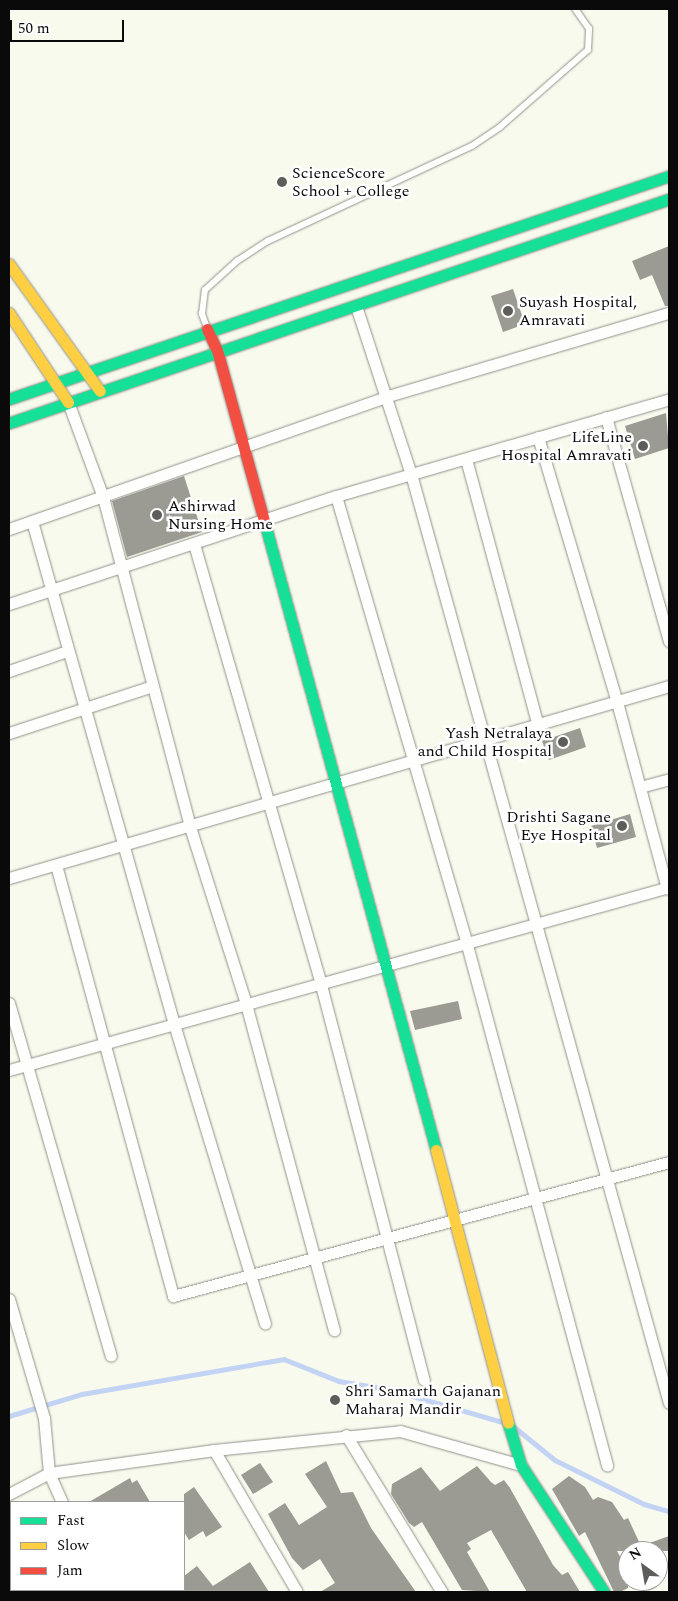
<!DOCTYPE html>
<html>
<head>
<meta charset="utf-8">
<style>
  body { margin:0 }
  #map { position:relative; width:678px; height:1601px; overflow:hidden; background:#f8faed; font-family:Spectral,serif }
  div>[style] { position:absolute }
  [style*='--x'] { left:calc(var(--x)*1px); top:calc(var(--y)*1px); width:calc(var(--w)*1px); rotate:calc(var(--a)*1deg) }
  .stream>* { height:4.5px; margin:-2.25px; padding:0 2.25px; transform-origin:2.25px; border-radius:2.25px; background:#c3d3f4 }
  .building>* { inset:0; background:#9b9b94 }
  .roads { filter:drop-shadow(0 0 1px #91928c) drop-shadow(0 0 1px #91928c) }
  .lane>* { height:5.5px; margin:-2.75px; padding:0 2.75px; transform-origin:2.75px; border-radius:2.75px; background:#fefefc }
  .street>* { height:11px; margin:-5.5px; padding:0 5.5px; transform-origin:5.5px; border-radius:5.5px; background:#fefefc }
  .fast>* { height:11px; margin:-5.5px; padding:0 5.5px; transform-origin:5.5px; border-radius:5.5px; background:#16e098 }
  .slow>* { height:11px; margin:-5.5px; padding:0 5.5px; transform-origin:5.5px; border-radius:5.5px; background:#ffcf43 }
  .jam>* { height:11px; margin:-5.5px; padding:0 5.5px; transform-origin:5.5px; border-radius:5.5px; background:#f24e42 }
  .dots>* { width:14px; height:14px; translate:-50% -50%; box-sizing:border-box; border:2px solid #fff; border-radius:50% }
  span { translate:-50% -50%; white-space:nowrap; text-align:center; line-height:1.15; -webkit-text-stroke:5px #fff; paint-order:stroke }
  .poi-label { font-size:16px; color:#0a0a0a }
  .left { translate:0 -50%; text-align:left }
  .right { translate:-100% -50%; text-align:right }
  .frame { position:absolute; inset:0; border:10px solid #0a0a0a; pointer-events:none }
  .legend { position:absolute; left:10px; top:1501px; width:175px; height:90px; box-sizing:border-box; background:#fff; border:1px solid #9d9d9d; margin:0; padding:6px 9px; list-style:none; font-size:15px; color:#0a0a0a }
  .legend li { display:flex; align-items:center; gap:10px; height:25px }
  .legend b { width:25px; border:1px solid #9d9d9d }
  .north { position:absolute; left:618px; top:1541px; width:50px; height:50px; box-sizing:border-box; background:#fff; border:1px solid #9d9d9d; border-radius:50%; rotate:328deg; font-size:14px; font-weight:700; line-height:20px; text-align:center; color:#0a0a0a }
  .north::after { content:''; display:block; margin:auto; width:18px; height:22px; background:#5d5e59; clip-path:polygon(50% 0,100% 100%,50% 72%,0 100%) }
  .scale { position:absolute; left:10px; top:20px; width:114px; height:22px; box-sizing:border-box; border:2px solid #0a0a0a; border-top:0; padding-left:6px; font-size:15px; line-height:18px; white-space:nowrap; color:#0a0a0a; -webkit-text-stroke:4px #fff; paint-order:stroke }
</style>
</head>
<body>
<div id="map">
  <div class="stream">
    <div style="--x:9;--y:1416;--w:76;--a:-16.8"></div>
    <div style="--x:82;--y:1394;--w:205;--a:-9.8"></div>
    <div style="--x:284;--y:1359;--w:59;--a:21.8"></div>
    <div style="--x:339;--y:1381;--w:54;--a:9.6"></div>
    <div style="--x:392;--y:1390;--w:116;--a:16.1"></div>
    <div style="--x:512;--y:1425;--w:55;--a:39.1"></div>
    <div style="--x:555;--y:1460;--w:99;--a:26.3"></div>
    <div style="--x:644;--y:1504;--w:26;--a:16"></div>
  </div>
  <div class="building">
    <div style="clip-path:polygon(669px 246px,669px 306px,665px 306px,652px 275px,640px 280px,632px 261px)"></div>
    <div style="clip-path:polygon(513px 289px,525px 324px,503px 332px,491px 296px)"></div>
    <div style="clip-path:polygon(666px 413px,669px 448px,635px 459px,625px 426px)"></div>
    <div style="clip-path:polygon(184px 476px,202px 532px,127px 557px,112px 501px)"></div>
    <div style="clip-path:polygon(580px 728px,586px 747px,549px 760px,542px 741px)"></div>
    <div style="clip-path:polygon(630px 814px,636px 837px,597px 848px,591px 826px)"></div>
    <div style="clip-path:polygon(458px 1001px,462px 1019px,415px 1030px,410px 1011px)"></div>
    <div style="clip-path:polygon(326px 1461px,341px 1493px,353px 1492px,371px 1528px,416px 1592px,320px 1592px,335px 1583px,320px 1559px,303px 1570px,292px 1558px,268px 1514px,285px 1503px,299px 1525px,327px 1507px,305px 1474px)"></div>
    <div style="clip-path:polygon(260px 1463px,273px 1482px,253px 1494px,241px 1475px)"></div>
    <div style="clip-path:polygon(477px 1466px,491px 1482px,495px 1485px,504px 1480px,510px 1488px,553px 1565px,562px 1575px,568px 1572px,580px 1592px,527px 1592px,491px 1530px,467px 1543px,471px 1549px,467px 1552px,490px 1592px,462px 1590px,422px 1522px,414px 1527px,409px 1523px,391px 1494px,392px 1484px,421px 1467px,440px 1491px)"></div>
    <div style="clip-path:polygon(569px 1476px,585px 1487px,593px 1500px,598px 1497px,612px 1502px,624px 1520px,628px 1518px,641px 1546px,669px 1536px,669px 1551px,617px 1551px,628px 1571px,628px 1588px,620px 1592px,614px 1592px,585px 1532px,579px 1536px,552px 1489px)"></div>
    <div style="clip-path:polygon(130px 1478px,132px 1483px,137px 1480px,150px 1502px,89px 1502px)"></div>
    <div style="clip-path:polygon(194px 1487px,222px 1527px,206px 1537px,203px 1531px,189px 1540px,184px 1532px,184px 1494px)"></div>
    <div style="clip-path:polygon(250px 1562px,269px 1592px,184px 1592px,184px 1576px,197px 1566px,213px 1586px)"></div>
  </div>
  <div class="roads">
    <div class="lane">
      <div style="--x:207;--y:328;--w:15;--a:-110"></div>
      <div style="--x:202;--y:314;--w:24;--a:-83"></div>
      <div style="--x:205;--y:290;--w:43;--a:-42.2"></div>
      <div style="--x:237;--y:261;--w:37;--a:-33"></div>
      <div style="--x:268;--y:241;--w:225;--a:-25"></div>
      <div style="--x:472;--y:146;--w:34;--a:-34"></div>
      <div style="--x:500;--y:127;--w:117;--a:-41.2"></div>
      <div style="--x:588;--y:50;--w:21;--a:-87"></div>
      <div style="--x:589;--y:29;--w:24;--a:-125"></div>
    </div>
    <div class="street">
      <div style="--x:356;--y:306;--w:177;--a:71.9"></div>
      <div style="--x:411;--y:474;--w:964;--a:74.48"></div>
      <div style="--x:68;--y:402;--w:101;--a:69.8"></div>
      <div style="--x:103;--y:497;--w:341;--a:75.2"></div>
      <div style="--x:190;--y:827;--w:186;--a:72.4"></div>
      <div style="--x:246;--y:1004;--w:338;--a:74.9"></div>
      <div style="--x:606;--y:417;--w:233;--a:74.3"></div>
      <div style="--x:538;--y:437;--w:277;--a:73.4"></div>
      <div style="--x:617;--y:702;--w:193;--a:75"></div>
      <div style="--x:466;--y:459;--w:276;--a:74.9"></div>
      <div style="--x:336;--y:496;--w:468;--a:73.7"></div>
      <div style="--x:467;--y:945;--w:539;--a:74.93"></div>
      <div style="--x:32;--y:521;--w:523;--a:74.24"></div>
      <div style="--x:174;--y:1024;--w:313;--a:73.1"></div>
      <div style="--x:9;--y:529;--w:402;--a:-19.3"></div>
      <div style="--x:388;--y:396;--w:293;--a:-16.5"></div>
      <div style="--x:194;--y:544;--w:459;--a:73.9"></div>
      <div style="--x:321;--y:985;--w:408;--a:75.4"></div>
      <div style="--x:9;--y:604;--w:344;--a:-18.3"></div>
      <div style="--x:336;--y:496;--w:347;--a:-16.2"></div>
      <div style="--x:9;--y:671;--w:61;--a:-19"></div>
      <div style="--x:9;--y:733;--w:151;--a:-18.1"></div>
      <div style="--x:640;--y:787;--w:30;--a:-15"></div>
      <div style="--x:56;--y:865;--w:447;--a:74.8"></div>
      <div style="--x:173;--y:1296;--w:514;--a:-15.12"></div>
      <div style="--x:9;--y:878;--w:687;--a:-16.22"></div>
      <div style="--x:9;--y:1003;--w:367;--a:73.9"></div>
      <div style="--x:9;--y:1070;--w:685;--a:-15.5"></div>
      <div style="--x:9;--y:1299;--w:124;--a:73.6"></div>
      <div style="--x:44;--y:1418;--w:55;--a:84.8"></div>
      <div style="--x:49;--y:1473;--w:32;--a:66"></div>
      <div style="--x:346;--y:1435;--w:184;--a:58.6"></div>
      <div style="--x:214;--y:1450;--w:164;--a:59.7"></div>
      <div style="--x:9;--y:1494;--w:45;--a:-27.7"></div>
      <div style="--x:49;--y:1473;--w:167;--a:-7.9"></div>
      <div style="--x:214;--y:1450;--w:187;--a:-5.8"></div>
      <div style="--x:400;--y:1431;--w:126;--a:15.7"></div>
      <div style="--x:118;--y:1590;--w:3;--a:45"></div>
    </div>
    <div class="fast">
      <div style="--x:9;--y:399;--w:697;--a:-18.67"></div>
      <div style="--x:9;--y:423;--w:697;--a:-18.75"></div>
      <div style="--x:265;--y:524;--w:649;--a:74.72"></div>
      <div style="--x:508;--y:1423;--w:44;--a:72.8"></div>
      <div style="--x:521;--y:1465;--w:152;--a:56.8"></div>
    </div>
    <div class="slow">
      <div style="--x:9;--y:264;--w:156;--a:54.4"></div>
      <div style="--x:9;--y:313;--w:107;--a:56.5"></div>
      <div style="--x:436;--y:1150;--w:282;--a:75.2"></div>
    </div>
    <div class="jam">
      <div style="--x:207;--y:329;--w:23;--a:65"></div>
      <div style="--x:217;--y:350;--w:180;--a:74.6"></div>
    </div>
  </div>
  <div class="dots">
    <div style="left:282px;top:182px;background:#5d5e59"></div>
    <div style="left:508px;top:311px;background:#5d5e59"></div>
    <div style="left:643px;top:446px;background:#5d5e59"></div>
    <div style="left:157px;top:515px;background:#5d5e59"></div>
    <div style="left:563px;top:742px;background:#5d5e59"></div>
    <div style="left:622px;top:826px;background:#5d5e59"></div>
    <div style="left:335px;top:1400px;background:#5d5e59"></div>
  </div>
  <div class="poi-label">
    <span class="left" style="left:292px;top:182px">ScienceScore<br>School + College</span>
    <span class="left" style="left:519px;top:311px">Suyash Hospital,<br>Amravati</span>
    <span class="right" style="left:632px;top:446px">LifeLine<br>Hospital Amravati</span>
    <span class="left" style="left:168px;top:515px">Ashirwad<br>Nursing Home</span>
    <span class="right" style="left:552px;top:742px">Yash Netralaya<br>and Child Hospital</span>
    <span class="right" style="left:611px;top:826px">Drishti Sagane<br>Eye Hospital</span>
    <span class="left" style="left:345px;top:1400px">Shri Samarth Gajanan<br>Maharaj Mandir</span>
  </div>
  <div class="frame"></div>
  <ul class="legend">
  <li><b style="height:6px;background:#16e098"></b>Fast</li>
  <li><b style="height:6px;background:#ffcf43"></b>Slow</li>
  <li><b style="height:6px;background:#f24e42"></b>Jam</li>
  </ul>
  <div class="north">N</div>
  <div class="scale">50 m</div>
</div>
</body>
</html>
